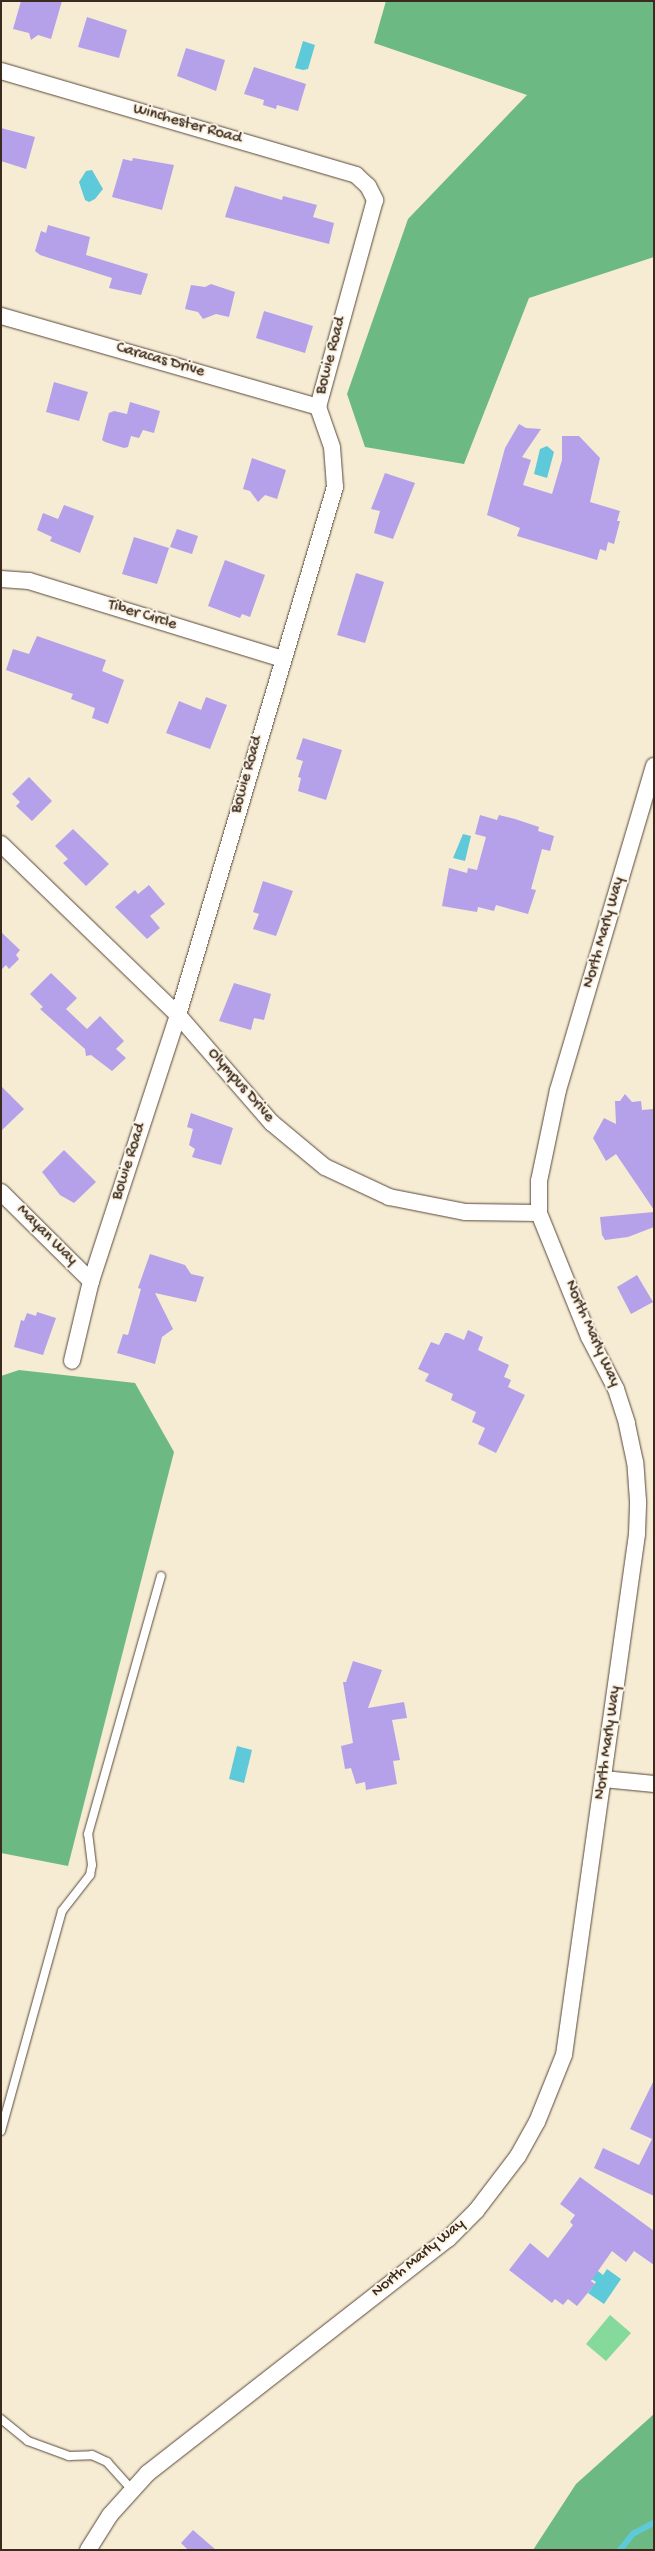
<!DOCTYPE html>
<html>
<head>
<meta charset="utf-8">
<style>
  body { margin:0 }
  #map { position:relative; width:655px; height:2551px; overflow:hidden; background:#f6ebd3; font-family:"Gochi Hand",sans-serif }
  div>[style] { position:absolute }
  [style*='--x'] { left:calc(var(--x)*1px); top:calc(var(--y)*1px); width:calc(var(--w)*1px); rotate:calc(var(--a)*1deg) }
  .green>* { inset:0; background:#85d99b }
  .forest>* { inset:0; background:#6cb983 }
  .water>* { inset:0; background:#5ec9d8 }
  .stream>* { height:5.5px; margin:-2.75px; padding:0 2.75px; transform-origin:2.75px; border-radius:2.75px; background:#5ec9d8 }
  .building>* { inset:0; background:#b4a1ea }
  .roads { filter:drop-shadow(0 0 1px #574739) drop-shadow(0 0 1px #574739) }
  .service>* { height:8px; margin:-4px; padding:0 4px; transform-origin:4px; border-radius:4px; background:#fff }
  .minor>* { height:16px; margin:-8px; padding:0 8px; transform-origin:8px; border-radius:8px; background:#fff }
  span { translate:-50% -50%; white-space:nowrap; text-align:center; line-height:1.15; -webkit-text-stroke:4px #fcf5e5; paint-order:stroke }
  .street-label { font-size:16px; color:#3b2a1e }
  .frame { position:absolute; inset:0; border:2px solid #3b2a1e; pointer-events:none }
</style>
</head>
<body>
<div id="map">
  <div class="green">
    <div style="clip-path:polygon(610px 2315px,631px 2333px,606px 2361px,586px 2344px)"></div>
  </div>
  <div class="forest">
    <div style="clip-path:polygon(386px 1px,654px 1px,654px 257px,529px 298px,464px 464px,365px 447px,347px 394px,408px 219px,527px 95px,374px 43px)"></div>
    <div style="clip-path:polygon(19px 1370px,135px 1383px,174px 1452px,68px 1866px,1px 1853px,1px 1376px)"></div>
    <div style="clip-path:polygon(654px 2414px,654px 2550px,533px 2550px,576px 2484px)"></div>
  </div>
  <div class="water">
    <div style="clip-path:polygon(303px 41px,315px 45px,308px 69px,303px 70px,295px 68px)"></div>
    <div style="clip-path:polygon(92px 170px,103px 189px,95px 199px,89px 202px,85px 200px,79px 182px,86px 171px)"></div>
    <div style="clip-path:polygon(547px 446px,554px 452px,547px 478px,534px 474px,540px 449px)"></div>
    <div style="clip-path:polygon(463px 834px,471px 836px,465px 861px,453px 858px)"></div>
    <div style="clip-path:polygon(237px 1746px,252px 1750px,244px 1783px,229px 1779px)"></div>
    <div style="clip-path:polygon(594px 2268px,603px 2275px,607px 2269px,621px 2279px,604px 2304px,588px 2293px,596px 2282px,588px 2277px)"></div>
  </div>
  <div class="stream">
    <div style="--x:620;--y:2550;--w:21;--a:-51"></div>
    <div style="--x:633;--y:2534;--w:24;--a:-28"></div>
  </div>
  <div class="building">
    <div style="clip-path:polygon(21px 1px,62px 1px,51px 39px,38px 35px,31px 40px,29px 33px,13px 29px)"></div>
    <div style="clip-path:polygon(87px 17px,127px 30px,119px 58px,78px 47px)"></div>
    <div style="clip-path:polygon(186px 48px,225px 60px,216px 91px,177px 76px)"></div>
    <div style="clip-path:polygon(254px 67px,306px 84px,298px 111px,277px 105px,276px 109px,263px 105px,264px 100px,244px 94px)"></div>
    <div style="clip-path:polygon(1px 128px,35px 137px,26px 169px,1px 161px)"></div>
    <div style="clip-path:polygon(133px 158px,174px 165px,162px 210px,112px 197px,123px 159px,132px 161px)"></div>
    <div style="clip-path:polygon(235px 186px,282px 200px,283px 196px,317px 205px,313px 217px,334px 223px,329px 244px,225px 217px)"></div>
    <div style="clip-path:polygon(48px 225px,90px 237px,86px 255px,148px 274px,141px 295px,109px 288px,112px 278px,40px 255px,35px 251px,41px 231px,46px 233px)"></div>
    <div style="clip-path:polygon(211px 284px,235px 292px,229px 317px,216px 314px,203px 319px,198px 312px,185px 309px,191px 285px,205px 287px)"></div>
    <div style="clip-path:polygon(264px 311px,313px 326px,305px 353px,256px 338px)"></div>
    <div style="clip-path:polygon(54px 382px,88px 392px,79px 421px,46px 412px)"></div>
    <div style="clip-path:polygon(130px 402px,160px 411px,154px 433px,143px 430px,139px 438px,131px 436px,128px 447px,124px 448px,105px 442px,102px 440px,109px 413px,114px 411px,127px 414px)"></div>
    <div style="clip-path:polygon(519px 424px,526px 428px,541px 429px,522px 457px,531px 460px,523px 485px,552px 494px,562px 460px,562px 436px,579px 436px,600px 458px,590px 502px,620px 511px,617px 521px,620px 521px,614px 544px,608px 542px,606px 551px,600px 549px,597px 560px,517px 536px,520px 528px,487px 515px,505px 448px)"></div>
    <div style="clip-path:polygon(252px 458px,286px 470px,277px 499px,265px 495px,258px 502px,250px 491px,243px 489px)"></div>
    <div style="clip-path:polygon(385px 473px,415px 483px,393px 539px,374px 533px,380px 511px,371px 509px)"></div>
    <div style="clip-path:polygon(64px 505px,94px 516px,80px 553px,50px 541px,52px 537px,37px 530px,43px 513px,58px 519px)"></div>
    <div style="clip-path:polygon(177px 529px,198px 536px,192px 554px,170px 547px)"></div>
    <div style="clip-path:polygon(134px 537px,169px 548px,157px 584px,122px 574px)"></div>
    <div style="clip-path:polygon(225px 560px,265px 575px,250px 617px,242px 614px,240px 618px,208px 606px)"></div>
    <div style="clip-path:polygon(356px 573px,384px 582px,365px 643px,337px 635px)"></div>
    <div style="clip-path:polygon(37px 636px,106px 660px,102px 671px,124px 680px,108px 724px,92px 718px,95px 708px,71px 699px,73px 694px,6px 670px,13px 649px,29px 654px)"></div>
    <div style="clip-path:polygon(206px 697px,227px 705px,210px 749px,166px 733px,179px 701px,201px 710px)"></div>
    <div style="clip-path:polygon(303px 738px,342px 750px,326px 800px,298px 791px,301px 778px,298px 777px,303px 761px,296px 759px)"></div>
    <div style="clip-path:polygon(29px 777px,52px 801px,32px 821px,16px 806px,20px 802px,12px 794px)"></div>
    <div style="clip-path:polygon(480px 815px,497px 820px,499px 815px,515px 819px,539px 827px,538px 831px,554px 836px,550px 851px,542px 849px,531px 889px,536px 890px,528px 914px,496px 905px,494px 911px,478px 907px,477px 912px,442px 906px,449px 868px,467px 873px,468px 868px,477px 870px,486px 837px,475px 834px)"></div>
    <div style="clip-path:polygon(73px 829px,109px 864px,86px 886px,63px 863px,68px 859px,55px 846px)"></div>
    <div style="clip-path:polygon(263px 881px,293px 891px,276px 936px,253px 929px,259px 914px,253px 912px)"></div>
    <div style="clip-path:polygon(149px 885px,165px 904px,150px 916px,160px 928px,147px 939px,115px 907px,135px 890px,138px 894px)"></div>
    <div style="clip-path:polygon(1px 932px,20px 950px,16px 955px,19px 959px,9px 969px,6px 965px,1px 970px)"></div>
    <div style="clip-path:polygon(51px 973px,77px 998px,66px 1009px,87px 1029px,100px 1016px,124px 1041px,116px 1049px,126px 1058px,112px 1071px,91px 1055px,86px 1056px,85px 1049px,40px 1009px,43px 1007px,30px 994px)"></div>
    <div style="clip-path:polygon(234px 983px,271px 994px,264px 1020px,254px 1018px,251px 1030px,219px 1021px)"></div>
    <div style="clip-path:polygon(1px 1086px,24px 1109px,1px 1131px)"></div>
    <div style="clip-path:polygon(625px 1094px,632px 1102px,641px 1101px,642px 1110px,654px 1109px,654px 1210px,616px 1154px,606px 1161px,593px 1138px,604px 1118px,616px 1124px,615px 1101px,620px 1101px)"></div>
    <div style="clip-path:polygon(191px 1113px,233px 1128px,221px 1165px,192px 1157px,195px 1149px,189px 1145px,193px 1129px,187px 1127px)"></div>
    <div style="clip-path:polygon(64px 1150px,96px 1182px,74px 1203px,60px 1195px,42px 1172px)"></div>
    <div style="clip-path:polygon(654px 1212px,654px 1227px,628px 1237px,605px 1240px,602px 1235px,600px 1217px)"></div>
    <div style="clip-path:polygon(150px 1254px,185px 1265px,191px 1274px,204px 1277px,196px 1302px,155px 1293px,173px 1329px,162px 1337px,155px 1364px,117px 1353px,123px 1334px,128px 1335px,141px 1289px,138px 1288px)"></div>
    <div style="clip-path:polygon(637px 1275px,653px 1302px,631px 1314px,617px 1287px)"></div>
    <div style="clip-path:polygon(37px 1312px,56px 1318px,43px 1355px,14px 1347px,21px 1320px,24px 1321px,27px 1313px,36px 1316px)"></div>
    <div style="clip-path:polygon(468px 1330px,483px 1337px,478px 1350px,509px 1365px,504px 1377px,511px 1380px,508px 1387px,525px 1395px,496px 1453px,478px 1444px,485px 1428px,472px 1422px,476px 1412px,451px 1400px,453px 1394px,425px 1381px,429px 1374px,418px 1369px,431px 1342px,439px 1345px,445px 1333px,448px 1333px,464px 1340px)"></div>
    <div style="clip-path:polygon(353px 1661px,382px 1670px,368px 1708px,404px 1702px,407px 1718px,392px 1720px,400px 1760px,393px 1761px,397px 1784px,366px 1790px,365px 1782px,356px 1784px,351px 1768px,345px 1769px,341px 1746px,353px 1743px,343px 1682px,346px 1682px)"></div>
    <div style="clip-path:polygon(654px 2080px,654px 2196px,594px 2168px,603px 2148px,639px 2165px,652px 2139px,630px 2129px)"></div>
    <div style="clip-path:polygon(580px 2177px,654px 2231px,654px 2265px,634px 2251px,626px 2262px,612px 2251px,591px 2281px,595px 2284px,577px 2306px,568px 2299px,563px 2305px,555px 2299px,552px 2303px,509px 2270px,530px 2243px,548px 2258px,573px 2225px,570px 2222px,575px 2215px,560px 2204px)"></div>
    <div style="clip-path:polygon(193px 2530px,216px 2550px,188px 2550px,181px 2543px)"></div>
  </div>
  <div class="roads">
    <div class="service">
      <div style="--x:1;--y:2131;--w:228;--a:-74.5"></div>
      <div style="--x:62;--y:1911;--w:46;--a:-52.1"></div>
      <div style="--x:90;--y:1875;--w:10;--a:-79"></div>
      <div style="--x:92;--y:1865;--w:31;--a:-97"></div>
      <div style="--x:88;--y:1834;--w:268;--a:-74.2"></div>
      <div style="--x:1;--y:2419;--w:35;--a:39"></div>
      <div style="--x:28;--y:2441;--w:44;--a:20.1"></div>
      <div style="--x:69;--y:2456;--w:23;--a:-2"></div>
      <div style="--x:92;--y:2455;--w:17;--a:25"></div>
      <div style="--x:107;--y:2462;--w:36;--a:48"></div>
    </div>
    <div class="minor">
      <div style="--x:1;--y:71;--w:370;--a:16.3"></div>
      <div style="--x:356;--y:175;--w:16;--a:43"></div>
      <div style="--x:368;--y:186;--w:16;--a:63"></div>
      <div style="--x:375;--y:200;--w:215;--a:105.4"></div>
      <div style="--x:318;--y:407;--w:42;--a:70.7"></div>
      <div style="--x:332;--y:447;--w:40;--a:85.7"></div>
      <div style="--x:335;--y:487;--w:551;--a:106.56"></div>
      <div style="--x:178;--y:1015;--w:280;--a:108.1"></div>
      <div style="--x:91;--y:1281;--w:82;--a:103.4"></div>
      <div style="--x:1;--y:316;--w:330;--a:16"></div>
      <div style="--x:1;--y:579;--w:28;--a:4"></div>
      <div style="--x:29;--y:581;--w:265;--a:17.1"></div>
      <div style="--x:1;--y:844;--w:246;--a:44"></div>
      <div style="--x:178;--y:1015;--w:143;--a:49"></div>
      <div style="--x:272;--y:1123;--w:69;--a:39.7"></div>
      <div style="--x:325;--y:1167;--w:71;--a:25.1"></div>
      <div style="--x:389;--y:1197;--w:77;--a:11.2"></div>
      <div style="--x:465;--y:1212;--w:74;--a:0.8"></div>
      <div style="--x:1;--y:1192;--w:127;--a:44.7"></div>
      <div style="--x:604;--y:1779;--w:50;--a:5.7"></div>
      <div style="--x:88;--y:2550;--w:41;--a:-57.8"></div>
      <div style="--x:110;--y:2515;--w:57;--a:-47.9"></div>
      <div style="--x:148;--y:2473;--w:380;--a:-38"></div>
      <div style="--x:448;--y:2239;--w:40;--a:-45"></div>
      <div style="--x:476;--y:2211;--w:69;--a:-52.6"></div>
      <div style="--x:518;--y:2156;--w:39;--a:-61"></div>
      <div style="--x:537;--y:2122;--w:72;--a:-68.1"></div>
      <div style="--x:564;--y:2055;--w:526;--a:-82.02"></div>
      <div style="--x:637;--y:1534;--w:33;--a:-88"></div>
      <div style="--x:638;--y:1501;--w:39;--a:-94"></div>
      <div style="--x:635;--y:1462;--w:40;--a:-102"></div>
      <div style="--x:627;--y:1423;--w:36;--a:-108"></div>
      <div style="--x:616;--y:1389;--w:59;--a:-117.4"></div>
      <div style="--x:589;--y:1337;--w:134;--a:-112"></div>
      <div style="--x:539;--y:1213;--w:32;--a:-90"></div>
      <div style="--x:539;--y:1181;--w:93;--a:-78.2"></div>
      <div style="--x:558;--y:1090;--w:338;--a:-73.5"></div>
    </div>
  </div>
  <div class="street-label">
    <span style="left:187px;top:125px;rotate:16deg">Winchester Road</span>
    <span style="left:332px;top:356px;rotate:-75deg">Bowie Road</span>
    <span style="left:160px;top:361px;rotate:16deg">Caracas Drive</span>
    <span style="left:142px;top:616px;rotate:17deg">Tiber Circle</span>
    <span style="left:248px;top:775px;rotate:-74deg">Bowie Road</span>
    <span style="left:605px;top:933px;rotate:-74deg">North Marly Way</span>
    <span style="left:240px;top:1086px;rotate:49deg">Olympus Drive</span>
    <span style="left:130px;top:1162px;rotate:-72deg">Bowie Road</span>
    <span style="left:46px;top:1236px;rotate:45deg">Mayan Way</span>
    <span style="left:591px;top:1334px;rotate:66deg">North Marly Way</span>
    <span style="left:609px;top:1743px;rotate:-82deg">North Marly Way</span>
    <span style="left:419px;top:2259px;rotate:-39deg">North Marly Way</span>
  </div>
  <div class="frame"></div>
</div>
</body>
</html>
